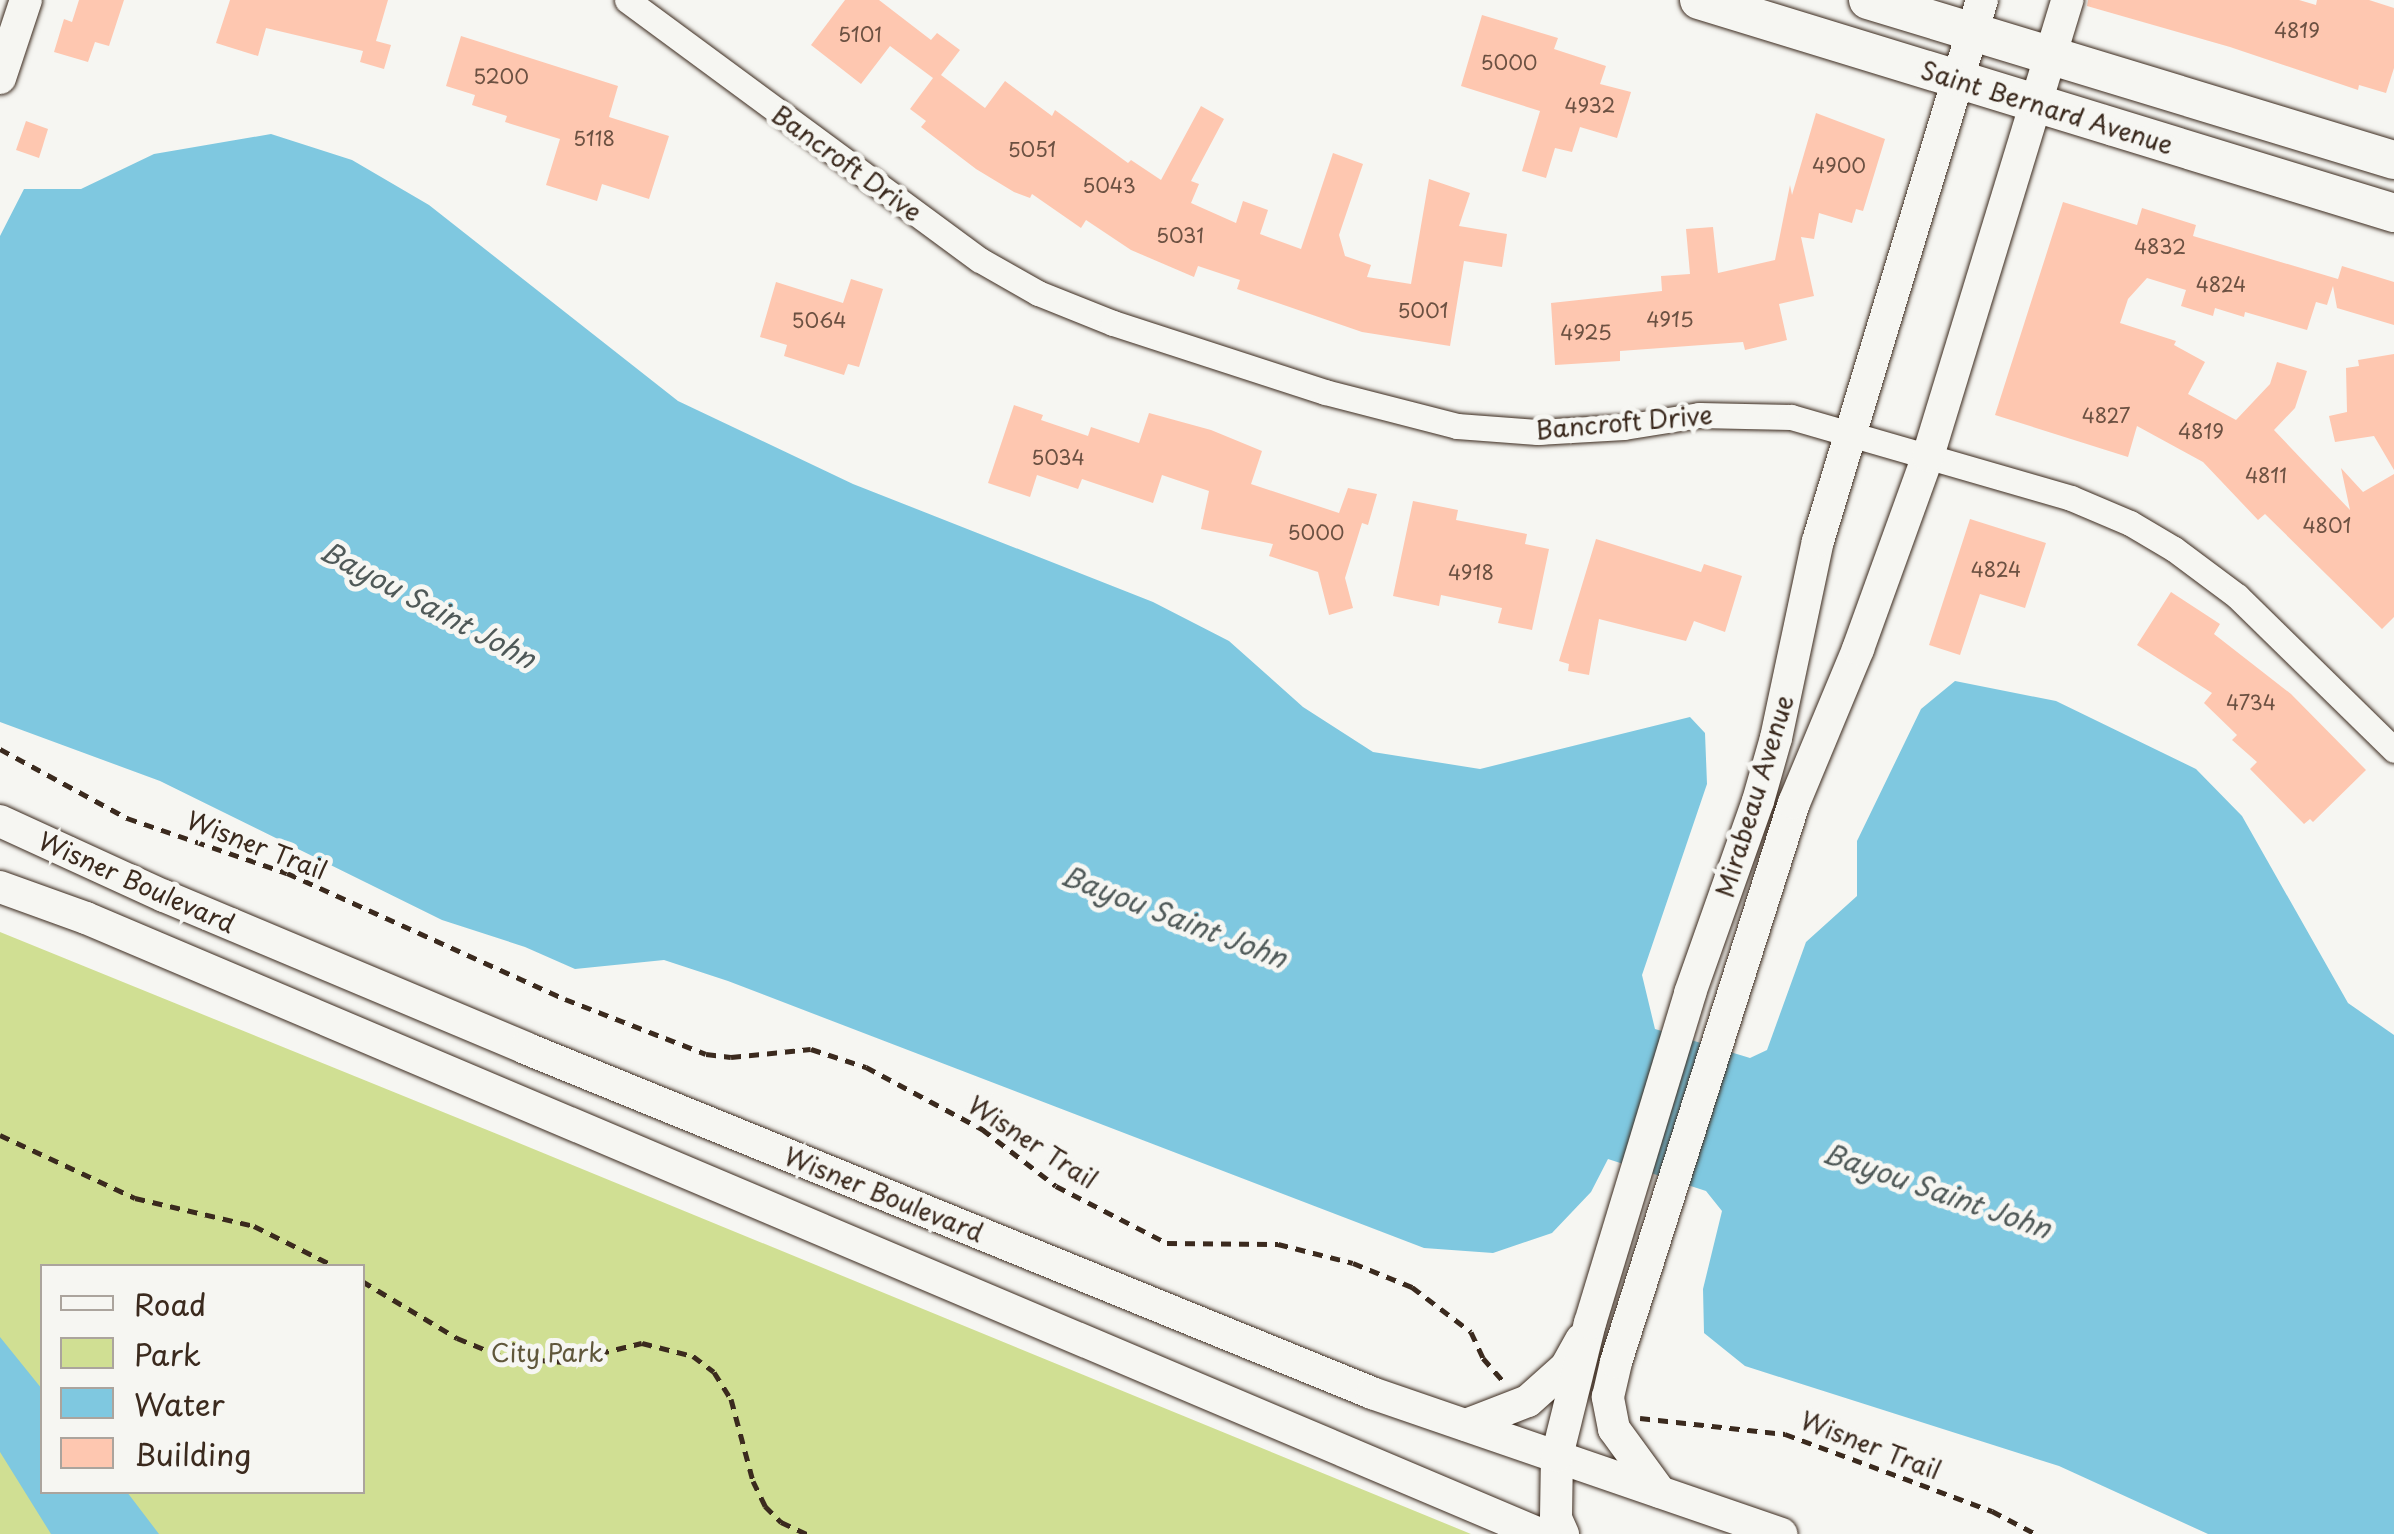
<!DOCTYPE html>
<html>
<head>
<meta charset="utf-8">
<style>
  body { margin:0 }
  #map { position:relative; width:2394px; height:1534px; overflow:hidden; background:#f6f6f2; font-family:"Playpen Sans",sans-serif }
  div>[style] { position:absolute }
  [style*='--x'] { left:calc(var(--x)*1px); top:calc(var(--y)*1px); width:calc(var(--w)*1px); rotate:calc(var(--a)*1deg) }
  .green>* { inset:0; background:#d0df93 }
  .water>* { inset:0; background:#7fc8e0 }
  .building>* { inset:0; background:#fec7b0 }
  .path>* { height:5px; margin-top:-2.5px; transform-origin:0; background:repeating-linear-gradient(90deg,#3b2a1e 0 10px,transparent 0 18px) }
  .roads { filter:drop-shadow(0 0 2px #3b2a1e) drop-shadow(0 0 2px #3b2a1e) }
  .minor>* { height:25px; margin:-12.5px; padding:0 12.5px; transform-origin:12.5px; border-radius:12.5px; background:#f6f6f2 }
  .tertiary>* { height:32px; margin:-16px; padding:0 16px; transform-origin:16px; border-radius:16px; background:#f6f6f2 }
  .secondary>* { height:38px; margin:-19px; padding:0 19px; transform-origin:19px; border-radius:19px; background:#f6f6f2 }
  span { translate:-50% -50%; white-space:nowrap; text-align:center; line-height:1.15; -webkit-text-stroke:10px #f6f6f2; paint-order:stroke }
  .number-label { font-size:20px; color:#6c5142 }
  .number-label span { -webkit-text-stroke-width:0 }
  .street-label { font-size:25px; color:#3b2a1e }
  .park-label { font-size:25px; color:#60573b }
  .water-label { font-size:28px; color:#4f5958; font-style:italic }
  .legend { position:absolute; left:40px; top:1264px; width:325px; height:230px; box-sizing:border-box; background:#f6f6f2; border:2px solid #aba49d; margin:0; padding:12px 18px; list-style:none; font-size:30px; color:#3b2a1e }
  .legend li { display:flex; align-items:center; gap:20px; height:50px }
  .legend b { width:50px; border:2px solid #aba49d }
</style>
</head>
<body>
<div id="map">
  <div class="green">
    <div style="clip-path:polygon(evenodd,0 932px,514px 1141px,1471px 1534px,0 1534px,0 932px,42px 1266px,362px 1266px,362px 1492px,42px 1492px,42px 1266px)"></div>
  </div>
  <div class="water">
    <div style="clip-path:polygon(271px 134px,352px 160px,429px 205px,678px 401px,853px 484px,1153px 602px,1229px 641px,1303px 707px,1373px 752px,1480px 769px,1690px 717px,1705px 733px,1707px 784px,1642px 975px,1655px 1029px,1750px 1058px,1767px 1050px,1806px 942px,1857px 896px,1857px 841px,1921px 709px,1955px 681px,2056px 701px,2196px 769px,2242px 816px,2348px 1003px,2394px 1035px,2394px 1534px,2208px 1534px,2059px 1466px,1745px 1366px,1704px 1333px,1703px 1289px,1722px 1211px,1706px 1191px,1608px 1159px,1591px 1192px,1552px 1233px,1493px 1253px,1424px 1248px,728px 981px,664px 960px,575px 969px,525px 947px,442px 920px,160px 781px,0 722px,0 236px,24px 189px,81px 189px,154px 154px)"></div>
    <div style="clip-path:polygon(0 1337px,42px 1389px,42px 1492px,127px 1492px,159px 1534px,51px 1534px,0 1452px)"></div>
  </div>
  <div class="building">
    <div style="clip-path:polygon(79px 0,124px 0,109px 46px,95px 42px,88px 62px,54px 52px,64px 19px,72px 22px)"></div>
    <div style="clip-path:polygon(230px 0,388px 0,376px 41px,391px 45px,384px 69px,360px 62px,363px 51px,266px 28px,258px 56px,216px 43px)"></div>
    <div style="clip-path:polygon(845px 0,879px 0,931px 40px,937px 33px,960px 50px,941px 75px,985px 108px,1005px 81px,1052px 116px,1055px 110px,1128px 163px,1131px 160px,1161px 180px,1201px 106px,1224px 119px,1191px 181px,1199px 184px,1191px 203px,1236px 223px,1243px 201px,1268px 210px,1260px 234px,1301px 249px,1333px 153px,1363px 164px,1339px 235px,1345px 256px,1371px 265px,1367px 277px,1411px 284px,1429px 179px,1470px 193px,1459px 226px,1507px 234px,1502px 267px,1464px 261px,1450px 346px,1362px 332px,1237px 289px,1240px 280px,1198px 266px,1194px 277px,1131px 250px,1086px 220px,1081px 228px,1032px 194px,1030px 198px,1014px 192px,976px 169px,921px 127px,926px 121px,910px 109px,933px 78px,890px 46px,861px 84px,811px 45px)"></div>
    <div style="clip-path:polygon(2088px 0,2299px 0,2316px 5px,2317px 0,2369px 0,2394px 8px,2394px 68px,2386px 93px,2359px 85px,2358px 90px,2230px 47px,2087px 6px)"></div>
    <div style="clip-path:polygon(1482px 15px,1558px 38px,1554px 49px,1606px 66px,1600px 84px,1631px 92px,1617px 138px,1580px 127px,1572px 152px,1555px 148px,1546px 178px,1522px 171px,1540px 111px,1461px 86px)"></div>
    <div style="clip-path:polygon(461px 36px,618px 86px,609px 117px,669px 136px,649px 199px,602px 184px,597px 201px,546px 185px,560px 139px,505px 122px,507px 116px,472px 105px,475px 95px,446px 86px)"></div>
    <div style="clip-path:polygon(1816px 113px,1885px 139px,1863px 211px,1856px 209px,1852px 223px,1819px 213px,1814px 239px,1801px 237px,1814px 296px,1779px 304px,1787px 340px,1745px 350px,1743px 342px,1620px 351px,1620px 361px,1555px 365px,1551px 303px,1662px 291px,1661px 276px,1690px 274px,1686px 229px,1713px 227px,1718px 273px,1775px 260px,1790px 185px,1792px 195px)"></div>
    <div style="clip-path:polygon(26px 121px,48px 129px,39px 158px,16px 150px)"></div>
    <div style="clip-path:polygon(2063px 202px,2137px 225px,2142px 208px,2196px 225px,2193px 236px,2338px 279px,2342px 266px,2394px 282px,2394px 325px,2337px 308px,2333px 286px,2327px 305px,2316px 302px,2307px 330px,2245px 312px,2244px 317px,2215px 308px,2213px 316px,2181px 306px,2186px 290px,2147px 278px,2128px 299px,2120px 323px,2176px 341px,2174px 345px,2205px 362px,2188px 394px,2236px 420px,2270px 384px,2277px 362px,2307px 371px,2295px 408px,2274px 430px,2350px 510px,2341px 468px,2363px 492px,2394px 474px,2394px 617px,2382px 629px,2265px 514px,2258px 520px,2203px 462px,2137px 426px,2128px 457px,1995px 415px)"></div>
    <div style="clip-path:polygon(851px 279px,883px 289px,859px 367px,848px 364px,844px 375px,784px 356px,787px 345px,760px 337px,776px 282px,843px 303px)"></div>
    <div style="clip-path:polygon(2394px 354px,2394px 470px,2374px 436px,2335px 442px,2329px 416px,2347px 412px,2346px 368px,2359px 366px,2358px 360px)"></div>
    <div style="clip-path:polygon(1014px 405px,1043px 415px,1041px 420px,1088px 436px,1091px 427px,1139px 443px,1149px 413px,1211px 430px,1262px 451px,1251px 484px,1339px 513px,1348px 488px,1377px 494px,1368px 525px,1362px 523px,1345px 578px,1353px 608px,1329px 615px,1318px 572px,1269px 556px,1273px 544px,1201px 529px,1209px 491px,1162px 475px,1153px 503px,1082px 479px,1078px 489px,1037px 475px,1030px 497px,988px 483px)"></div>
    <div style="clip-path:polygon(1413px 501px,1458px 510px,1456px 520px,1527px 534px,1525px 544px,1549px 549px,1532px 630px,1498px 623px,1502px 608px,1441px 595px,1439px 606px,1393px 596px)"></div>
    <div style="clip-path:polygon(1970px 519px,2046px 543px,2025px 608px,1980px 594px,1960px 655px,1929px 645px)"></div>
    <div style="clip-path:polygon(1596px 539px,1701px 572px,1704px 564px,1742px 576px,1725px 632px,1694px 621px,1686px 641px,1599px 619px,1589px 675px,1568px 671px,1569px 664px,1559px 661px)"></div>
    <div style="clip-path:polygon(2171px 592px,2220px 624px,2214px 634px,2291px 694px,2366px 770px,2313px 822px,2310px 819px,2304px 824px,2250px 769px,2257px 762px,2232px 740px,2237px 735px,2204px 703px,2212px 693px,2137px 645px)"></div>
  </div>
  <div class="path">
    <div style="--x:0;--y:749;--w:145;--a:28.5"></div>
    <div style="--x:127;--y:818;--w:169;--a:19"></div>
    <div style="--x:287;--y:873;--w:305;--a:24.4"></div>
    <div style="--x:565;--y:999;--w:151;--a:21.3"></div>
    <div style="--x:706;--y:1054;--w:25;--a:7"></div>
    <div style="--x:731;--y:1057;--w:80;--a:-5.7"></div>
    <div style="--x:811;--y:1049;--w:58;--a:18.1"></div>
    <div style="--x:866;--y:1067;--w:132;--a:28.1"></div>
    <div style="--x:982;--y:1129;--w:93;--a:37.6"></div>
    <div style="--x:1056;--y:1186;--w:125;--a:27.2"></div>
    <div style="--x:1167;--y:1243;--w:111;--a:0.5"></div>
    <div style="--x:1278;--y:1244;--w:77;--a:14.2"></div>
    <div style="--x:1353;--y:1263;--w:64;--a:22.1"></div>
    <div style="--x:1412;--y:1287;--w:74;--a:37.3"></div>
    <div style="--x:1471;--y:1332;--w:29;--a:65"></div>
    <div style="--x:1483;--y:1358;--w:29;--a:49"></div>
    <div style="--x:0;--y:1135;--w:149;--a:25"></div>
    <div style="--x:135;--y:1198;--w:122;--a:13.2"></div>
    <div style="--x:254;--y:1226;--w:89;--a:26.6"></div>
    <div style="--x:362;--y:1281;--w:111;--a:31"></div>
    <div style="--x:457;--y:1338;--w:50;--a:22.4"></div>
    <div style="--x:503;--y:1357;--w:61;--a:4.7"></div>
    <div style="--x:564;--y:1362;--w:80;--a:-13.7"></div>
    <div style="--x:642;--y:1343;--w:53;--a:14.3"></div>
    <div style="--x:693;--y:1356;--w:26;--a:37"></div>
    <div style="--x:714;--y:1372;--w:32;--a:58"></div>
    <div style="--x:731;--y:1399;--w:85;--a:75"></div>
    <div style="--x:753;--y:1481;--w:28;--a:64"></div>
    <div style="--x:765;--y:1506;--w:23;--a:45"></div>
    <div style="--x:781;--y:1522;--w:29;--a:25"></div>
    <div style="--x:1640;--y:1418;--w:146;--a:6.3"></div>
    <div style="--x:1785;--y:1434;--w:221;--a:20.4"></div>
    <div style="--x:1992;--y:1511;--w:50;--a:27.6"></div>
  </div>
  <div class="roads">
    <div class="minor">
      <div style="--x:627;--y:0;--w:438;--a:36.4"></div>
      <div style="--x:980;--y:260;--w:67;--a:29.6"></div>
      <div style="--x:1038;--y:293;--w:81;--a:21.8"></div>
      <div style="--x:1113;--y:323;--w:223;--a:18"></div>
      <div style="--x:1325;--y:392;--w:136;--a:14.4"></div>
      <div style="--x:1457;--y:426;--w:80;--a:4.3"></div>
      <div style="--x:1537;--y:432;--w:87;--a:-3.3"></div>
      <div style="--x:1624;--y:427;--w:76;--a:-9.1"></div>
      <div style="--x:1699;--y:415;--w:92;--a:1.2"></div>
      <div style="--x:1791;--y:417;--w:291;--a:16.1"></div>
      <div style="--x:2071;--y:498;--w:64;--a:23"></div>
      <div style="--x:2130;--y:523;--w:51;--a:30.6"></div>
      <div style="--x:2174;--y:549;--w:79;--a:36.7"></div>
      <div style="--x:2237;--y:596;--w:220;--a:44.4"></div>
    </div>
    <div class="tertiary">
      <div style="--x:0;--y:78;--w:82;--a:-71.6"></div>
      <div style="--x:0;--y:821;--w:180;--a:24.6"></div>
      <div style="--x:164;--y:896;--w:392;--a:22.8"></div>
      <div style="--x:525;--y:1048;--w:915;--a:22.16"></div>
      <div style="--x:1372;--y:1393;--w:433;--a:19"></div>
      <div style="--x:0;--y:887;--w:91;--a:19.8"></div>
      <div style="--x:86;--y:918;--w:1578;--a:22.97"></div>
      <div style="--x:1466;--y:1425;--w:66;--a:-21.2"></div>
      <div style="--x:1528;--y:1401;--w:51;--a:-41.8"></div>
      <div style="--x:1566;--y:1367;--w:31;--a:-61"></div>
      <div style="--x:1660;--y:1492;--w:78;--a:-126.1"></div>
      <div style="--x:1614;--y:1429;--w:33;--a:-101"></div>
      <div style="--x:1608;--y:1397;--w:36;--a:-77"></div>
      <div style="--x:1616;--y:1362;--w:587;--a:-72.34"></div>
      <div style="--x:1794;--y:803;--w:167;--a:-67.4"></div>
      <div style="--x:1858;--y:649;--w:205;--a:-70.1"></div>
      <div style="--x:1928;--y:456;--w:477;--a:-73"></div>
      <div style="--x:1563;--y:1534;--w:17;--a:-114"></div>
      <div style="--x:1556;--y:1518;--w:62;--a:-89.1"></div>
      <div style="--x:1557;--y:1456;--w:137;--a:-76.1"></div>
      <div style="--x:1590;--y:1323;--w:345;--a:-73.1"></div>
      <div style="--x:1690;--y:993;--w:204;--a:-70.5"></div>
      <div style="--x:1758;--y:801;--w:66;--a:-74.1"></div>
      <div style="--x:1776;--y:738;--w:201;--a:-78"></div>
      <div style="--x:1818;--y:541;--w:565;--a:-73.14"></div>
    </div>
    <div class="secondary">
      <div style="--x:1699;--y:0;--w:727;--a:17.04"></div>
      <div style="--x:1868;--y:0;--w:550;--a:16.92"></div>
    </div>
  </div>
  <div class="number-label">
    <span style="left:2297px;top:30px">4819</span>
    <span style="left:860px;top:34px">5101</span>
    <span style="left:1509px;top:62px">5000</span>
    <span style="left:501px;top:76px">5200</span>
    <span style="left:1590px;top:105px">4932</span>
    <span style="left:594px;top:138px">5118</span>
    <span style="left:1032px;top:149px">5051</span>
    <span style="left:1839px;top:165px">4900</span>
    <span style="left:1109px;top:185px">5043</span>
    <span style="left:1180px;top:235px">5031</span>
    <span style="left:2160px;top:246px">4832</span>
    <span style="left:2221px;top:284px">4824</span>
    <span style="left:1423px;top:310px">5001</span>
    <span style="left:1670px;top:319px">4915</span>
    <span style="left:819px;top:320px">5064</span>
    <span style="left:1586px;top:332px">4925</span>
    <span style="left:2106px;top:415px">4827</span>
    <span style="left:2201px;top:431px">4819</span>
    <span style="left:1058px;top:457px">5034</span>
    <span style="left:2266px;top:475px">4811</span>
    <span style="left:2327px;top:525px">4801</span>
    <span style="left:1316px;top:532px">5000</span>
    <span style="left:1996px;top:569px">4824</span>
    <span style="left:1471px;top:572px">4918</span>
    <span style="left:2251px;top:702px">4734</span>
  </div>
  <div class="street-label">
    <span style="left:2047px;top:107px;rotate:17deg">Saint Bernard Avenue</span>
    <span style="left:847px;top:163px;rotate:36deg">Bancroft Drive</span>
    <span style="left:1624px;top:422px;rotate:-5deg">Bancroft Drive</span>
    <span style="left:1754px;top:796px;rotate:-73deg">Mirabeau Avenue</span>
    <span style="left:257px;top:845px;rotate:21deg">Wisner Trail</span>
    <span style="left:137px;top:882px;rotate:24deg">Wisner Boulevard</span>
    <span style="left:1033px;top:1142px;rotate:33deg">Wisner Trail</span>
    <span style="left:884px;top:1194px;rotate:22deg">Wisner Boulevard</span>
    <span style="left:1871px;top:1445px;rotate:21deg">Wisner Trail</span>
  </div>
  <div class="park-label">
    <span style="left:547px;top:1352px">City Park</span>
  </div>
  <div class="water-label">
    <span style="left:428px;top:604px;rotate:28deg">Bayou Saint John</span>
    <span style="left:1174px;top:916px;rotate:21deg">Bayou Saint John</span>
    <span style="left:1937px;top:1190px;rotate:19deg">Bayou Saint John</span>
  </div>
  <ul class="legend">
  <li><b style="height:12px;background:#f6f6f2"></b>Road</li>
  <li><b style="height:28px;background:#d0df93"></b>Park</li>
  <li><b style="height:28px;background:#7fc8e0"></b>Water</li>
  <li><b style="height:28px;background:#fec7b0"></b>Building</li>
  </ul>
</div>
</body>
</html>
